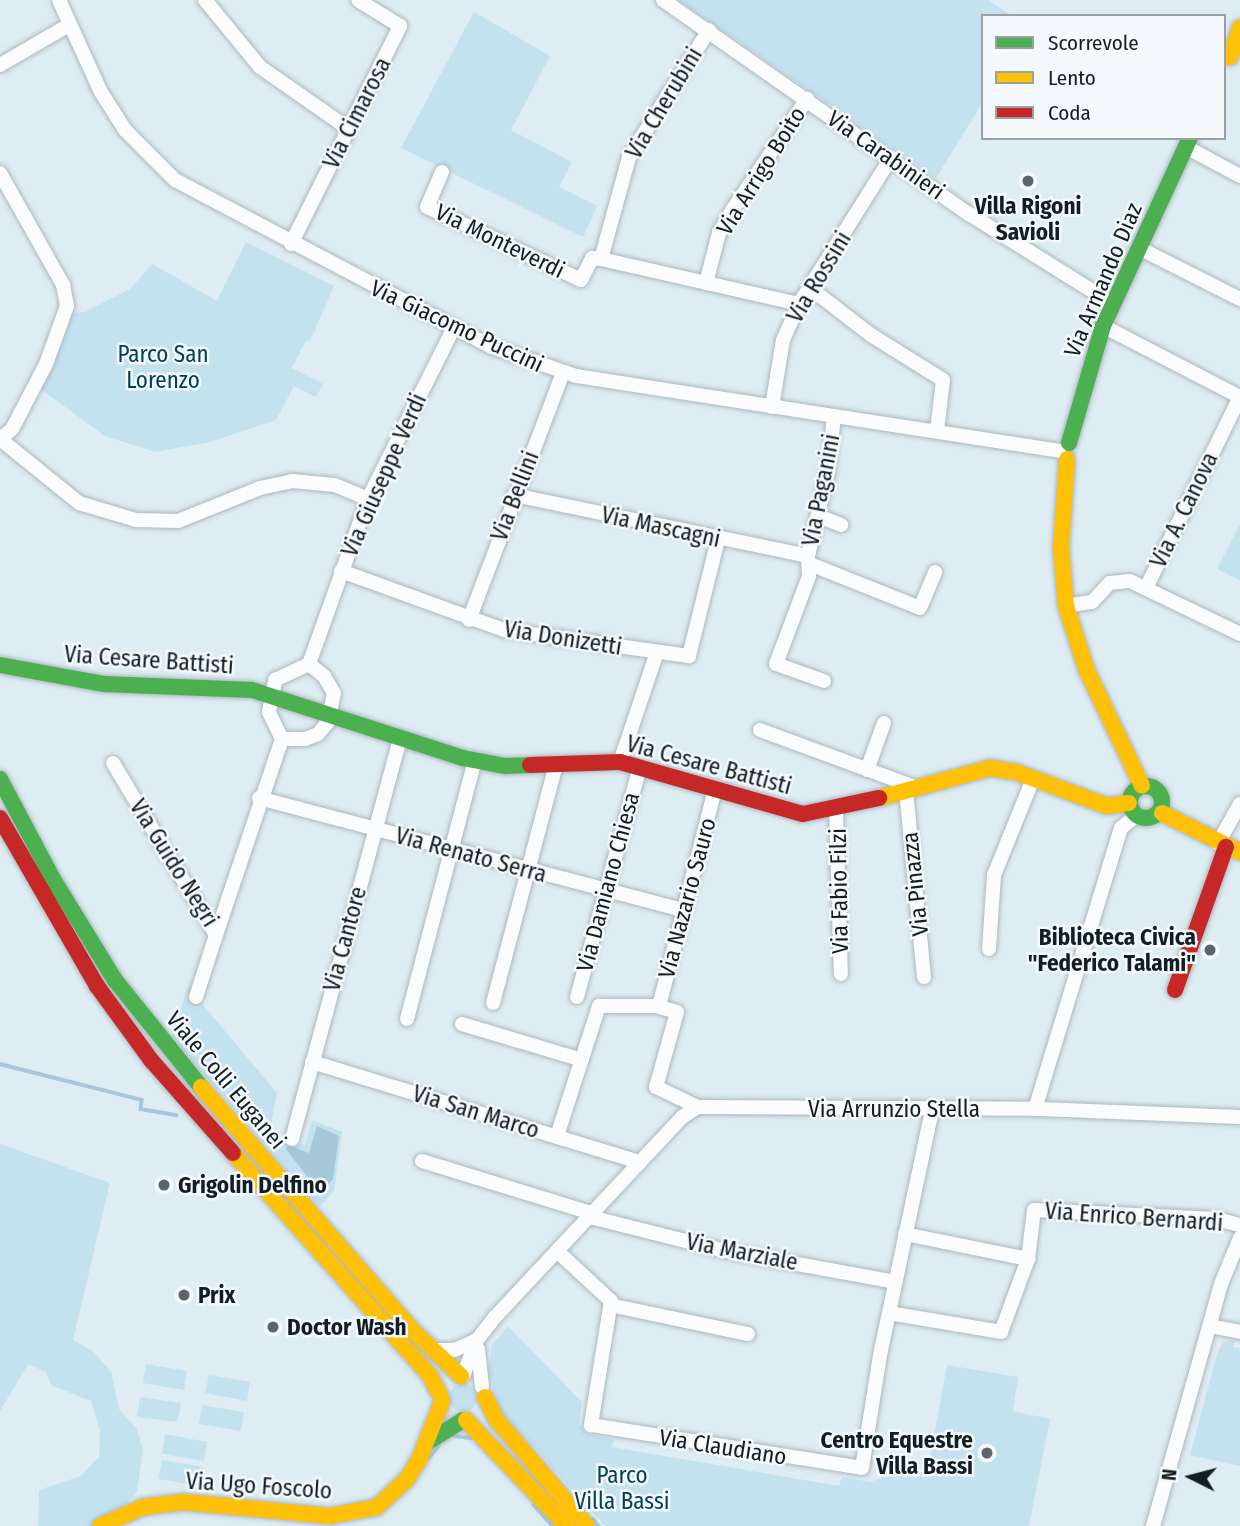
<!DOCTYPE html>
<html>
<head>
<meta charset="utf-8">
<style>
  body { margin:0 }
  #map { position:relative; width:1240px; height:1526px; overflow:hidden; background:#deecf3; font-family:"Fira Sans Condensed",sans-serif }
  div>[style] { position:absolute }
  [style*='--x'] { left:calc(var(--x)*1px); top:calc(var(--y)*1px); width:calc(var(--w)*1px); rotate:calc(var(--a)*1deg) }
  .green>* { inset:0; background:#c4e1ef }
  .round { border-radius:50% }
  .water>* { inset:0; background:#a6c8d8 }
  .stream>* { height:3.5px; margin:-1.75px; padding:0 1.75px; transform-origin:1.75px; border-radius:1.75px; background:#a6c8d8 }
  .roads { filter:drop-shadow(0 0 2px #acb8be) drop-shadow(0 0 2px #acb8be) }
  .street>* { height:14px; margin:-7px; padding:0 7px; transform-origin:7px; border-radius:7px; background:#fafcfd }
  .fast>* { height:16px; margin:-8px; padding:0 8px; transform-origin:8px; border-radius:8px; background:#4caf50 }
  .fast>.ring { margin:-8px; padding:0; box-sizing:content-box; background:none; border:16px solid #4caf50; border-radius:50% }
  .slow>* { height:16px; margin:-8px; padding:0 8px; transform-origin:8px; border-radius:8px; background:#ffc107 }
  .jam>* { height:16px; margin:-8px; padding:0 8px; transform-origin:8px; border-radius:8px; background:#c62828 }
  .dots>* { width:19px; height:19px; translate:-50% -50%; box-sizing:border-box; border:4px solid #f3f9fc; border-radius:50% }
  span { translate:-50% -50%; white-space:nowrap; text-align:center; line-height:1.15; -webkit-text-stroke:5px #f3f9fc; paint-order:stroke }
  .street-label { font-size:23px; color:#121e23 }
  .poi-label { font-size:23px; color:#121e23; font-weight:700 }
  .right { translate:-100% -50%; text-align:right }
  .left { translate:0 -50%; text-align:left }
  .park-label { font-size:23px; color:#014055 }
  .legend { position:absolute; left:981px; top:14px; width:245px; height:126px; box-sizing:border-box; background:#f3f9fc; border:2px solid #99a1a5; margin:0; padding:9px 12px; list-style:none; font-size:21px; color:#121e23 }
  .legend li { display:flex; align-items:center; gap:14px; height:35px }
  .legend b { width:35px; border:2px solid #99a1a5 }
  .north { position:absolute; left:1156px; top:1442px; width:70px; height:70px; -webkit-text-stroke:5px #f3f9fc; paint-order:stroke; rotate:276deg; font-size:19px; font-weight:700; line-height:28px; text-align:center; color:#121e23 }
  .north::after { content:''; display:block; margin:auto; width:24px; height:32px; background:#121e23; clip-path:polygon(50% 0,100% 100%,50% 72%,0 100%) }
</style>
</head>
<body>
<div id="map">
  <div class="green">
    <div style="clip-path:polygon(678px 0,988px 0,1012px 16px,983px 16px,983px 102px,936px 178px)"></div>
    <div style="clip-path:polygon(474px 12px,550px 56px,511px 130px,572px 162px,559px 187px,597px 206px,583px 237px,401px 148px)"></div>
    <div style="clip-path:polygon(246px 242px,334px 286px,310px 341px,306px 340px,292px 368px,323px 384px,316px 397px,294px 386px,276px 420px,210px 442px,155px 452px,105px 436px,39px 388px,67px 333px,71px 313px,85px 312px,130px 289px,152px 264px,217px 301px)"></div>
    <div style="clip-path:polygon(1240px 524px,1240px 580px,1217px 569px)"></div>
    <div style="clip-path:polygon(188px 987px,277px 1093px,269px 1135px,305px 1145px,312px 1120px,342px 1132px,334px 1191px,319px 1207px,171px 1037px)"></div>
    <div style="clip-path:polygon(0 1144px,110px 1183px,73px 1340px,94px 1352px,111px 1372px,119px 1409px,137px 1429px,143px 1450px,137px 1491px,122px 1510px,93px 1526px,38px 1526px,39px 1490px,81px 1476px,99px 1457px,100px 1431px,91px 1401px,51px 1385px,46px 1372px,28px 1364px,0 1411px)"></div>
    <div style="clip-path:polygon(508px 1326px,582px 1402px,579px 1424px,587px 1434px,614px 1439px,612px 1447px,839px 1486px,842px 1477px,870px 1482px,881px 1478px,883px 1467px,927px 1474px,947px 1365px,1018px 1377px,1013px 1411px,1050px 1419px,1029px 1526px,605px 1526px,500px 1410px,488px 1371px,492px 1345px)"></div>
    <div style="clip-path:polygon(1235px 1340px,1233px 1347px,1240px 1348px,1240px 1466px,1190px 1455px,1217px 1354px,1223px 1342px)"></div>
    <div style="clip-path:polygon(146px 1364px,187px 1371px,184px 1390px,143px 1383px)"></div>
    <div style="clip-path:polygon(209px 1375px,250px 1382px,247px 1401px,205px 1393px)"></div>
    <div class="round" style="left:449px;top:1384px;width:28px;height:28px"></div>
    <div style="clip-path:polygon(140px 1397px,181px 1403px,177px 1422px,137px 1417px)"></div>
    <div style="clip-path:polygon(202px 1405px,244px 1412px,241px 1431px,199px 1424px)"></div>
    <div style="clip-path:polygon(165px 1434px,207px 1442px,204px 1461px,162px 1454px)"></div>
    <div style="clip-path:polygon(162px 1460px,204px 1467px,200px 1486px,158px 1479px)"></div>
  </div>
  <div class="water">
    <div style="clip-path:polygon(317px 1126px,339px 1136px,333px 1179px,325px 1189px,316px 1188px,286px 1149px,288px 1145px,309px 1153px)"></div>
  </div>
  <div class="stream">
    <div style="--x:0;--y:1064;--w:146;--a:14.2"></div>
    <div style="--x:142;--y:1100;--w:9;--a:96"></div>
    <div style="--x:141;--y:1109;--w:36;--a:10"></div>
    <div style="--x:455;--y:1436;--w:16;--a:7"></div>
    <div style="--x:429;--y:1458;--w:16;--a:-52"></div>
    <div style="--x:534;--y:1505;--w:28;--a:48"></div>
    <div style="--x:593;--y:1519;--w:9;--a:49"></div>
  </div>
  <div class="roads">
    <div class="street">
      <div style="--x:59;--y:0;--w:101;--a:65.5"></div>
      <div style="--x:101;--y:92;--w:45;--a:57.7"></div>
      <div style="--x:125;--y:130;--w:71;--a:45"></div>
      <div style="--x:175;--y:180;--w:358;--a:27.8"></div>
      <div style="--x:492;--y:347;--w:89;--a:19"></div>
      <div style="--x:576;--y:376;--w:489;--a:8.8"></div>
      <div style="--x:205;--y:0;--w:87;--a:50.6"></div>
      <div style="--x:260;--y:67;--w:108;--a:34.9"></div>
      <div style="--x:663;--y:0;--w:373;--a:35"></div>
      <div style="--x:969;--y:214;--w:170;--a:32"></div>
      <div style="--x:0;--y:65;--w:80;--a:-30.1"></div>
      <div style="--x:1186;--y:147;--w:61;--a:28.2"></div>
      <div style="--x:442;--y:172;--w:38;--a:113"></div>
      <div style="--x:427;--y:207;--w:170;--a:25.4"></div>
      <div style="--x:581;--y:280;--w:25;--a:-63"></div>
      <div style="--x:592;--y:258;--w:9;--a:6"></div>
      <div style="--x:601;--y:259;--w:203;--a:12.8"></div>
      <div style="--x:0;--y:173;--w:129;--a:60.6"></div>
      <div style="--x:63;--y:285;--w:21;--a:79"></div>
      <div style="--x:67;--y:306;--w:62;--a:109.9"></div>
      <div style="--x:46;--y:364;--w:73;--a:117.6"></div>
      <div style="--x:12;--y:429;--w:16;--a:140"></div>
      <div style="--x:291;--y:244;--w:244;--a:-63.4"></div>
      <div style="--x:400;--y:26;--w:49;--a:-148.2"></div>
      <div style="--x:1139;--y:248;--w:113;--a:26.8"></div>
      <div style="--x:601;--y:259;--w:106;--a:-74.6"></div>
      <div style="--x:629;--y:157;--w:150;--a:-57.8"></div>
      <div style="--x:706;--y:283;--w:52;--a:-75.4"></div>
      <div style="--x:719;--y:233;--w:28;--a:-60"></div>
      <div style="--x:733;--y:209;--w:133;--a:-56.1"></div>
      <div style="--x:810;--y:288;--w:77;--a:37.6"></div>
      <div style="--x:871;--y:335;--w:85;--a:32"></div>
      <div style="--x:943;--y:380;--w:51;--a:96.7"></div>
      <div style="--x:1103;--y:326;--w:154;--a:27.4"></div>
      <div style="--x:772;--y:407;--w:68;--a:-80.7"></div>
      <div style="--x:783;--y:340;--w:39;--a:-66"></div>
      <div style="--x:799;--y:304;--w:173;--a:-57.8"></div>
      <div style="--x:0;--y:439;--w:102;--a:39"></div>
      <div style="--x:79;--y:503;--w:59;--a:16.6"></div>
      <div style="--x:136;--y:520;--w:42;--a:1.4"></div>
      <div style="--x:178;--y:521;--w:88;--a:-21.9"></div>
      <div style="--x:260;--y:488;--w:33;--a:-12"></div>
      <div style="--x:292;--y:481;--w:43;--a:5.3"></div>
      <div style="--x:335;--y:485;--w:36;--a:23"></div>
      <div style="--x:514;--y:495;--w:300;--a:11.7"></div>
      <div style="--x:818;--y:516;--w:25;--a:21"></div>
      <div style="--x:810;--y:564;--w:118;--a:21.8"></div>
      <div style="--x:920;--y:608;--w:39;--a:-67"></div>
      <div style="--x:341;--y:571;--w:173;--a:19.9"></div>
      <div style="--x:504;--y:630;--w:187;--a:8"></div>
      <div style="--x:689;--y:656;--w:120;--a:-76"></div>
      <div style="--x:1147;--y:586;--w:211;--a:-63.8"></div>
      <div style="--x:1066;--y:606;--w:26;--a:-9"></div>
      <div style="--x:1092;--y:602;--w:26;--a:-47"></div>
      <div style="--x:1110;--y:583;--w:20;--a:-6"></div>
      <div style="--x:1130;--y:581;--w:122;--a:25.7"></div>
      <div style="--x:469;--y:620;--w:264;--a:-69.2"></div>
      <div style="--x:309;--y:664;--w:175;--a:-70.3"></div>
      <div style="--x:368;--y:499;--w:190;--a:-63.4"></div>
      <div style="--x:309;--y:664;--w:19;--a:39"></div>
      <div style="--x:324;--y:676;--w:20;--a:60"></div>
      <div style="--x:334;--y:693;--w:30;--a:102"></div>
      <div style="--x:328;--y:722;--w:16;--a:130"></div>
      <div style="--x:318;--y:734;--w:14;--a:159"></div>
      <div style="--x:305;--y:739;--w:23;--a:180"></div>
      <div style="--x:282;--y:739;--w:30;--a:-116"></div>
      <div style="--x:269;--y:712;--w:33;--a:-79"></div>
      <div style="--x:275;--y:680;--w:38;--a:-25"></div>
      <div style="--x:824;--y:681;--w:51;--a:-160.5"></div>
      <div style="--x:776;--y:664;--w:94;--a:-69.4"></div>
      <div style="--x:809;--y:576;--w:20;--a:-93"></div>
      <div style="--x:808;--y:556;--w:86;--a:-76.6"></div>
      <div style="--x:828;--y:472;--w:56;--a:-83.9"></div>
      <div style="--x:760;--y:730;--w:165;--a:20.2"></div>
      <div style="--x:620;--y:762;--w:116;--a:-71.4"></div>
      <div style="--x:113;--y:763;--w:200;--a:59.1"></div>
      <div style="--x:216;--y:935;--w:207;--a:-71.4"></div>
      <div style="--x:867;--y:770;--w:50;--a:-70.1"></div>
      <div style="--x:906;--y:790;--w:188;--a:84.5"></div>
      <div style="--x:259;--y:798;--w:439;--a:14.8"></div>
      <div style="--x:836;--y:809;--w:165;--a:88.3"></div>
      <div style="--x:1218;--y:843;--w:45;--a:-60.6"></div>
      <div style="--x:989;--y:949;--w:74;--a:-86.1"></div>
      <div style="--x:994;--y:875;--w:104;--a:-67.9"></div>
      <div style="--x:196;--y:997;--w:65;--a:-72.1"></div>
      <div style="--x:577;--y:997;--w:238;--a:-74.7"></div>
      <div style="--x:493;--y:1003;--w:246;--a:-75.2"></div>
      <div style="--x:659;--y:1006;--w:223;--a:-75.5"></div>
      <div style="--x:407;--y:1019;--w:268;--a:-75.3"></div>
      <div style="--x:462;--y:1024;--w:125;--a:16.7"></div>
      <div style="--x:312;--y:1062;--w:343;--a:17"></div>
      <div style="--x:1035;--y:1109;--w:294;--a:-73"></div>
      <div style="--x:1121;--y:828;--w:22;--a:-39"></div>
      <div style="--x:557;--y:1136;--w:137;--a:-72.1"></div>
      <div style="--x:599;--y:1006;--w:57;--a:0"></div>
      <div style="--x:656;--y:1006;--w:22;--a:16"></div>
      <div style="--x:677;--y:1012;--w:78;--a:105.6"></div>
      <div style="--x:656;--y:1087;--w:47;--a:25.5"></div>
      <div style="--x:292;--y:1139;--w:414;--a:-74.9"></div>
      <div style="--x:422;--y:1161;--w:180;--a:17.1"></div>
      <div style="--x:590;--y:1217;--w:135;--a:14.1"></div>
      <div style="--x:721;--y:1250;--w:177;--a:10.4"></div>
      <div style="--x:905;--y:1234;--w:126;--a:11.5"></div>
      <div style="--x:558;--y:1252;--w:72;--a:42.8"></div>
      <div style="--x:611;--y:1301;--w:126;--a:99.2"></div>
      <div style="--x:591;--y:1425;--w:274;--a:9"></div>
      <div style="--x:862;--y:1468;--w:114;--a:-80.9"></div>
      <div style="--x:880;--y:1355;--w:249;--a:-78"></div>
      <div style="--x:610;--y:1305;--w:141;--a:11.9"></div>
      <div style="--x:889;--y:1313;--w:114;--a:9.6"></div>
      <div style="--x:1001;--y:1332;--w:78;--a:-69.7"></div>
      <div style="--x:1028;--y:1259;--w:49;--a:-83"></div>
      <div style="--x:1034;--y:1210;--w:183;--a:2.8"></div>
      <div style="--x:1217;--y:1219;--w:24;--a:15"></div>
      <div style="--x:1210;--y:1326;--w:31;--a:11"></div>
      <div style="--x:478;--y:1349;--w:38;--a:84"></div>
      <div style="--x:432;--y:1350;--w:22;--a:0"></div>
      <div style="--x:454;--y:1350;--w:25;--a:-23"></div>
      <div style="--x:463;--y:1376;--w:39;--a:-69"></div>
      <div style="--x:477;--y:1340;--w:29;--a:-52"></div>
      <div style="--x:495;--y:1317;--w:274;--a:-46.9"></div>
      <div style="--x:682;--y:1117;--w:19;--a:-32"></div>
      <div style="--x:698;--y:1107;--w:342;--a:0.3"></div>
      <div style="--x:1040;--y:1109;--w:200;--a:2.3"></div>
      <div style="--x:1153;--y:1526;--w:251;--a:-74.3"></div>
      <div style="--x:1221;--y:1284;--w:50;--a:-67.6"></div>
    </div>
    <div class="fast">
      <div style="--x:1069;--y:443;--w:122;--a:-73.8"></div>
      <div style="--x:1103;--y:326;--w:207;--a:-65.2"></div>
      <div style="--x:0;--y:665;--w:106;--a:10.4"></div>
      <div style="--x:104;--y:684;--w:148;--a:2.3"></div>
      <div style="--x:252;--y:690;--w:222;--a:17.9"></div>
      <div style="--x:463;--y:758;--w:43;--a:10.8"></div>
      <div style="--x:505;--y:766;--w:25;--a:-2"></div>
      <div style="--x:0;--y:779;--w:113;--a:62.1"></div>
      <div style="--x:53;--y:879;--w:119;--a:58.5"></div>
      <div style="--x:115;--y:980;--w:137;--a:51.2"></div>
      <div class="ring" style="left:1130px;top:786px;width:16px;height:16px"></div>
      <div style="--x:428;--y:1442;--w:41;--a:-32.2"></div>
    </div>
    <div class="slow">
      <div style="--x:1230;--y:57;--w:31;--a:-71"></div>
      <div style="--x:1067;--y:459;--w:88;--a:93.9"></div>
      <div style="--x:1061;--y:547;--w:59;--a:85.2"></div>
      <div style="--x:1066;--y:606;--w:68;--a:72.1"></div>
      <div style="--x:1087;--y:671;--w:127;--a:64.4"></div>
      <div style="--x:879;--y:798;--w:115;--a:-15.1"></div>
      <div style="--x:990;--y:768;--w:26;--a:9"></div>
      <div style="--x:1016;--y:772;--w:97;--a:20.5"></div>
      <div style="--x:1107;--y:806;--w:22;--a:-8"></div>
      <div style="--x:1162;--y:813;--w:87;--a:26.6"></div>
      <div style="--x:201;--y:1087;--w:320;--a:49"></div>
      <div style="--x:411;--y:1329;--w:69;--a:43.2"></div>
      <div style="--x:233;--y:1153;--w:298;--a:48.5"></div>
      <div style="--x:430;--y:1376;--w:24;--a:62"></div>
      <div style="--x:485;--y:1397;--w:25;--a:63"></div>
      <div style="--x:496;--y:1419;--w:140;--a:49.6"></div>
      <div style="--x:466;--y:1420;--w:146;--a:46.4"></div>
      <div style="--x:100;--y:1526;--w:47;--a:-23.8"></div>
      <div style="--x:143;--y:1507;--w:41;--a:-7"></div>
      <div style="--x:184;--y:1502;--w:147;--a:5.5"></div>
      <div style="--x:330;--y:1516;--w:48;--a:-10.8"></div>
      <div style="--x:377;--y:1507;--w:41;--a:-43"></div>
      <div style="--x:407;--y:1479;--w:22;--a:-58"></div>
      <div style="--x:419;--y:1460;--w:62;--a:-68.4"></div>
    </div>
    <div class="jam">
      <div style="--x:530;--y:765;--w:90;--a:-1.9"></div>
      <div style="--x:620;--y:762;--w:190;--a:15.9"></div>
      <div style="--x:803;--y:814;--w:78;--a:-11.9"></div>
      <div style="--x:0;--y:818;--w:194;--a:60"></div>
      <div style="--x:97;--y:986;--w:92;--a:53.9"></div>
      <div style="--x:151;--y:1060;--w:124;--a:48.6"></div>
      <div style="--x:1175;--y:990;--w:152;--a:-70.4"></div>
    </div>
  </div>
  <div class="dots">
    <div style="left:1028px;top:181px;background:#59666c"></div>
    <div style="left:1210px;top:950px;background:#59666c"></div>
    <div style="left:164px;top:1185px;background:#59666c"></div>
    <div style="left:184px;top:1295px;background:#59666c"></div>
    <div style="left:273px;top:1327px;background:#59666c"></div>
    <div style="left:987px;top:1453px;background:#59666c"></div>
  </div>
  <div class="street-label">
    <span style="left:664px;top:103px;rotate:-59deg">Via Cherubini</span>
    <span style="left:357px;top:113px;rotate:-63deg">Via Cimarosa</span>
    <span style="left:886px;top:155px;rotate:35deg">Via Carabinieri</span>
    <span style="left:761px;top:171px;rotate:-58deg">Via Arrigo Boito</span>
    <span style="left:500px;top:241px;rotate:26deg">Via Monteverdi</span>
    <span style="left:819px;top:277px;rotate:-59deg">Via Rossini</span>
    <span style="left:1103px;top:280px;rotate:-67deg">Via Armando Diaz</span>
    <span style="left:457px;top:326px;rotate:25deg">Via Giacomo Puccini</span>
    <span style="left:384px;top:475px;rotate:-66deg">Via Giuseppe Verdi</span>
    <span style="left:821px;top:490px;rotate:-79deg">Via Paganini</span>
    <span style="left:515px;top:496px;rotate:-69deg">Via Bellini</span>
    <span style="left:1184px;top:510px;rotate:-64deg">Via A. Canova</span>
    <span style="left:661px;top:527px;rotate:12deg">Via Mascagni</span>
    <span style="left:563px;top:638px;rotate:9deg">Via Donizetti</span>
    <span style="left:149px;top:660px;rotate:4deg">Via Cesare Battisti</span>
    <span style="left:709px;top:765px;rotate:15deg">Via Cesare Battisti</span>
    <span style="left:471px;top:855px;rotate:15deg">Via Renato Serra</span>
    <span style="left:174px;top:863px;rotate:58deg">Via Guido Negri</span>
    <span style="left:608px;top:882px;rotate:-75deg">Via Damiano Chiesa</span>
    <span style="left:915px;top:884px;rotate:-96deg">Via Pinazza</span>
    <span style="left:839px;top:891px;rotate:-91deg">Via Fabio Filzi</span>
    <span style="left:687px;top:898px;rotate:-75deg">Via Nazario Sauro</span>
    <span style="left:345px;top:939px;rotate:-75deg">Via Cantore</span>
    <span style="left:226px;top:1080px;rotate:50deg">Viale Colli Euganei</span>
    <span style="left:894px;top:1109px">Via Arrunzio Stella</span>
    <span style="left:476px;top:1112px;rotate:17deg">Via San Marco</span>
    <span style="left:1134px;top:1217px;rotate:4deg">Via Enrico Bernardi</span>
    <span style="left:742px;top:1252px;rotate:11deg">Via Marziale</span>
    <span style="left:723px;top:1447px;rotate:9deg">Via Claudiano</span>
    <span style="left:259px;top:1486px;rotate:4deg">Via Ugo Foscolo</span>
  </div>
  <div class="poi-label">
    <span style="left:1028px;top:219px">Villa Rigoni<br>Savioli</span>
    <span class="right" style="left:1196px;top:950px">Biblioteca Civica<br>"Federico Talami"</span>
    <span class="left" style="left:178px;top:1185px">Grigolin Delfino</span>
    <span class="left" style="left:198px;top:1295px">Prix</span>
    <span class="left" style="left:287px;top:1327px">Doctor Wash</span>
    <span class="right" style="left:973px;top:1453px">Centro Equestre<br>Villa Bassi</span>
  </div>
  <div class="park-label">
    <span style="left:163px;top:367px">Parco San<br>Lorenzo</span>
    <span style="left:622px;top:1488px">Parco<br>Villa Bassi</span>
  </div>
  <ul class="legend">
  <li><b style="height:9px;background:#4caf50"></b>Scorrevole</li>
  <li><b style="height:9px;background:#ffc107"></b>Lento</li>
  <li><b style="height:9px;background:#c62828"></b>Coda</li>
  </ul>
  <div class="north">N</div>
</div>
</body>
</html>
